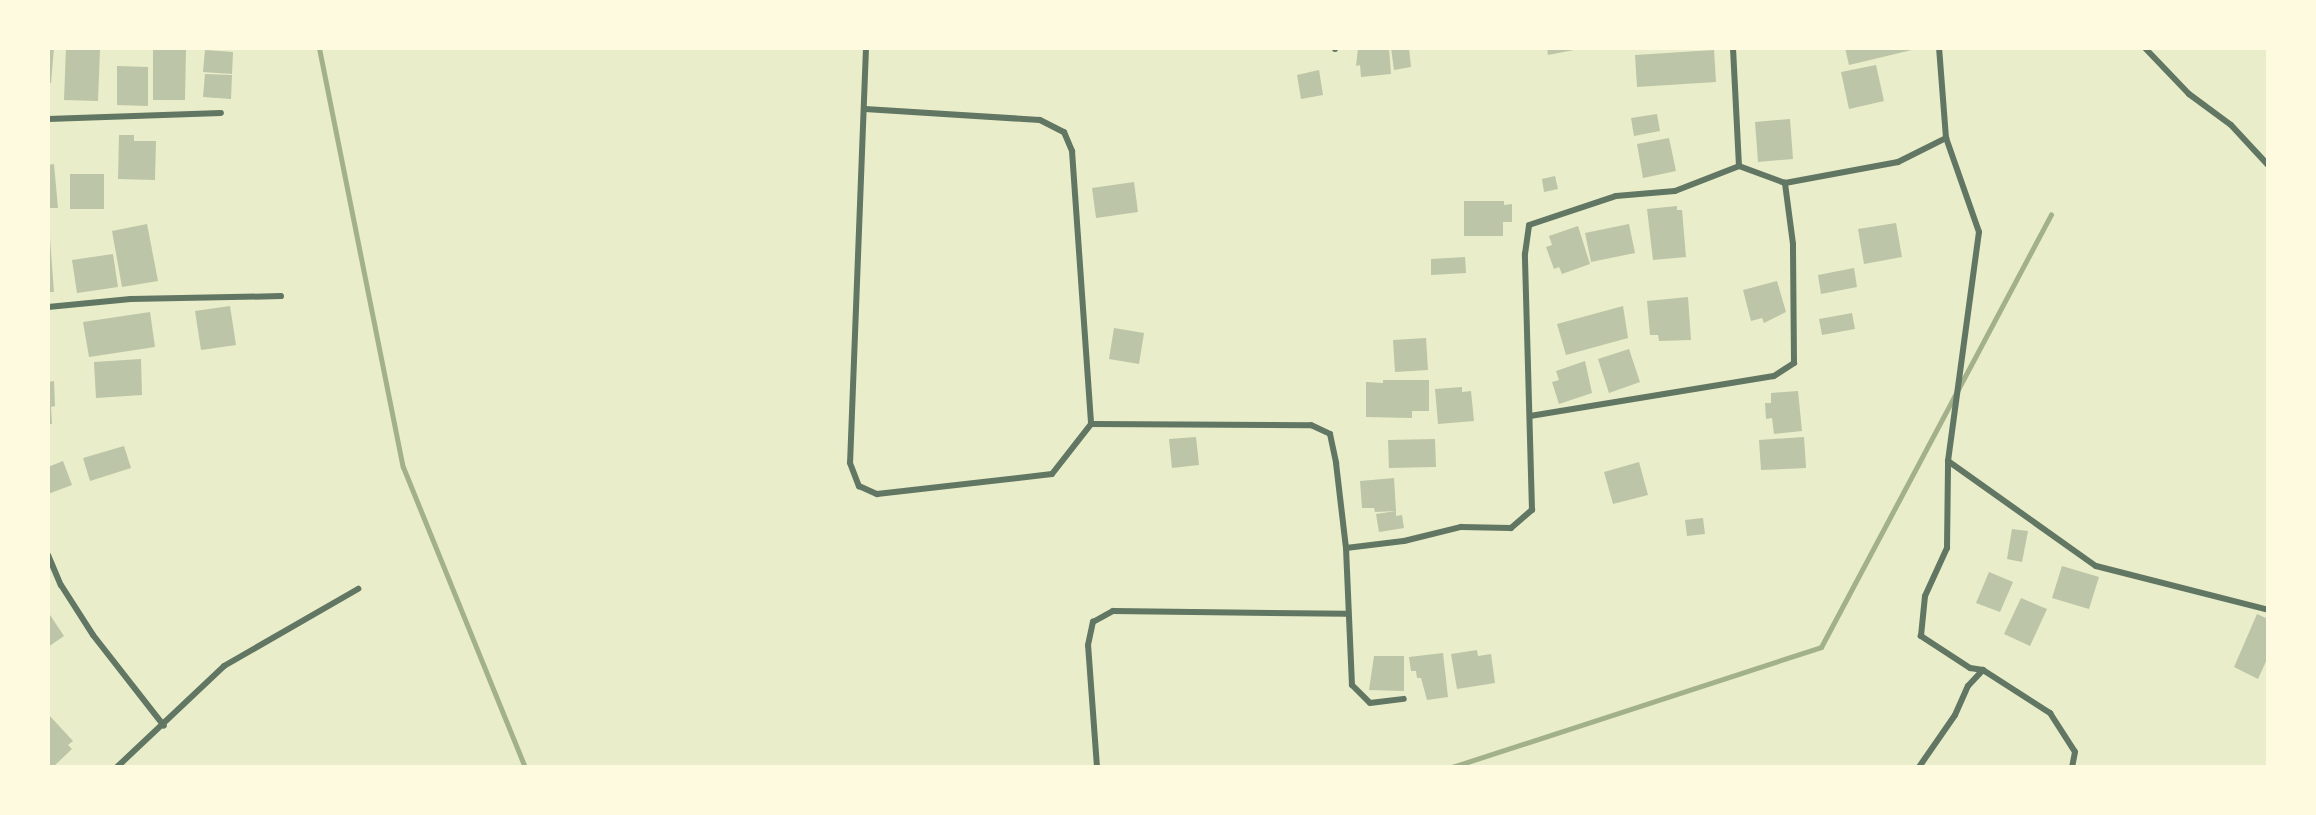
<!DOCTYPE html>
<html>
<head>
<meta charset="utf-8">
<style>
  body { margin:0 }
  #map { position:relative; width:2316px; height:815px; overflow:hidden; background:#e9edc9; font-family:"Fira Sans Condensed",sans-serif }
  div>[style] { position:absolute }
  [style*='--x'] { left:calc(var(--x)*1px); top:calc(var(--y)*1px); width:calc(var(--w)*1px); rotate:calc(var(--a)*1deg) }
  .stream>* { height:5px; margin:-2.5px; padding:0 2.5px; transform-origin:2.5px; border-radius:2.5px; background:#a3b18a }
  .building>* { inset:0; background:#bcc5a7 }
  .minor>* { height:6px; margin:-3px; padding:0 3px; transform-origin:3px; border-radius:3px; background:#617663 }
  span { translate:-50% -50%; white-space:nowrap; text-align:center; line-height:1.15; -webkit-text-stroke:6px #fefae0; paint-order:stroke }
  .frame { position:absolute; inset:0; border:50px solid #fefae0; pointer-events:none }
</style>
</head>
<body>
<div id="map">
  <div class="stream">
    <div style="--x:319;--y:48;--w:427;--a:78.7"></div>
    <div style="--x:403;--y:467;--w:324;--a:67.9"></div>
    <div style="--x:1452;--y:767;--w:388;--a:-18"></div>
    <div style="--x:1821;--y:647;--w:490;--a:-62"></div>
  </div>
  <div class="building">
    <div style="clip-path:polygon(48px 48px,54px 48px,51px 83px,48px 83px)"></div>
    <div style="clip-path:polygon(66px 48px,100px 49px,98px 101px,64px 100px)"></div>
    <div style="clip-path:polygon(153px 48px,186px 48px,185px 100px,153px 100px)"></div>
    <div style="clip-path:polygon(1358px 48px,1389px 48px,1391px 74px,1361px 77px,1360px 65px,1356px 66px)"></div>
    <div style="clip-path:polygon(1391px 48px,1409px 48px,1411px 67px,1394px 70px)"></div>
    <div style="clip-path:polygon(1547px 48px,1579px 48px,1579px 49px,1548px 55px)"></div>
    <div style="clip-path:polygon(1845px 48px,1916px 48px,1916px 49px,1849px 65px)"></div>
    <div style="clip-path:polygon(205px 50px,233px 52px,232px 74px,203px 72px)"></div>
    <div style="clip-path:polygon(1714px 50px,1716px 82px,1637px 87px,1635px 55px)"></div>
    <div style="clip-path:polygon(1876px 65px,1884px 101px,1849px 109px,1841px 72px)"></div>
    <div style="clip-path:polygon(117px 66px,148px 67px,148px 106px,117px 105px)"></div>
    <div style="clip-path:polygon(1319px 70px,1323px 95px,1301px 99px,1297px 75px)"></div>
    <div style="clip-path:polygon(205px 74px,232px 75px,231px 99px,203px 97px)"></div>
    <div style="clip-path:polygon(1657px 114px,1660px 131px,1634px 136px,1631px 118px)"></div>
    <div style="clip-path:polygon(1790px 119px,1793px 159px,1758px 162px,1755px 122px)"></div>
    <div style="clip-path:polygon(119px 135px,134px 135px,134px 141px,156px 141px,155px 180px,118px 179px)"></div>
    <div style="clip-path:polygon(1669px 138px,1676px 171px,1643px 178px,1637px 144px)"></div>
    <div style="clip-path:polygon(54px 164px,58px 208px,48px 208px,48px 165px)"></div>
    <div style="clip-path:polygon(70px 174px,104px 174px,104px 209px,70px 209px)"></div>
    <div style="clip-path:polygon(1555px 176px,1558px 189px,1544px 192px,1542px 179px)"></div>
    <div style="clip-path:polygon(1134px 182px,1138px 212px,1096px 218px,1092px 188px)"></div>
    <div style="clip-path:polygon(1464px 201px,1504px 201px,1504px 205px,1512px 204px,1512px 222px,1503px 222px,1503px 236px,1464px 236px)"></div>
    <div style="clip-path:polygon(1677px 206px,1677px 210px,1682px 210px,1686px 257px,1653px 260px,1647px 209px)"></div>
    <div style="clip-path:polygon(1896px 223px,1902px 257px,1864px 264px,1858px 229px)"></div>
    <div style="clip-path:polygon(147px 224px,158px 281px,122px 287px,112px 231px)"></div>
    <div style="clip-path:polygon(1629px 224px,1635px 253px,1591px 262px,1585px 233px)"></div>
    <div style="clip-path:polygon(1578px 226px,1590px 264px,1562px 274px,1559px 267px,1554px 269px,1546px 247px,1552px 245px,1549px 236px)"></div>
    <div style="clip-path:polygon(50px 238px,54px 292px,48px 292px,48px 239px)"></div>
    <div style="clip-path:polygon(113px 254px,118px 287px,77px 293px,72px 260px)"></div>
    <div style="clip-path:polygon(1465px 257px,1466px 273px,1431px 275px,1431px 259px)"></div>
    <div style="clip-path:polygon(1854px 268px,1857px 287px,1821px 294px,1818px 275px)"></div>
    <div style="clip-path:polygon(1777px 281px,1786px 312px,1764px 323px,1762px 318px,1751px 321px,1743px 290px)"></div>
    <div style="clip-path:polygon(1688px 297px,1691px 340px,1659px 341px,1658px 335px,1650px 335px,1647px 301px)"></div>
    <div style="clip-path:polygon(230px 306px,236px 345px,201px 350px,195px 311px)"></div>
    <div style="clip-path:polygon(1623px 306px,1628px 338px,1566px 355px,1557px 324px)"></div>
    <div style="clip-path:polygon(150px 312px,155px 347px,89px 357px,83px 322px)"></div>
    <div style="clip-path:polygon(1852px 313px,1855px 329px,1822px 335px,1819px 319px)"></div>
    <div style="clip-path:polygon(1114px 328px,1144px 333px,1139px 364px,1109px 359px)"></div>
    <div style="clip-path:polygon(1426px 338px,1428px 370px,1395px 372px,1393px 340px)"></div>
    <div style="clip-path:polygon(1629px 349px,1640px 382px,1609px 393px,1598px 359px)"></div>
    <div style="clip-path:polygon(141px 359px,142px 395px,96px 398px,94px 362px)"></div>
    <div style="clip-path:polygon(1585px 361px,1592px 393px,1559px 404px,1552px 382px,1559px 380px,1556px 371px)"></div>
    <div style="clip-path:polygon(1383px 380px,1429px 380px,1429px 411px,1412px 411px,1412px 418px,1366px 417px,1366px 382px,1383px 383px)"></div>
    <div style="clip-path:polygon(54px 381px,55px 406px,51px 407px,52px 424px,48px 424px,48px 382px)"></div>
    <div style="clip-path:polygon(1462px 387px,1462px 392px,1471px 391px,1474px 421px,1438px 424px,1435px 389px)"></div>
    <div style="clip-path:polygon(1798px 391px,1802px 431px,1774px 434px,1772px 418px,1766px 419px,1765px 403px,1771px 403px,1771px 393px)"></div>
    <div style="clip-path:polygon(1196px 437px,1199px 465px,1172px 468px,1169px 439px)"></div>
    <div style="clip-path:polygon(1804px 437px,1806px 468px,1761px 470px,1759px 440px)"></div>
    <div style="clip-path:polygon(1435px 439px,1436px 467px,1389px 468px,1388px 440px)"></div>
    <div style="clip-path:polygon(124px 446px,131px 468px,90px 481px,83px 458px)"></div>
    <div style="clip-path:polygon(63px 461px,72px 485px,48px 494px,48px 467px)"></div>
    <div style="clip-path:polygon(1639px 462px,1648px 495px,1613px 504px,1604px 472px)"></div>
    <div style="clip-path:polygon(1394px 478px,1396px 511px,1375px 512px,1374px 508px,1362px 508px,1360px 481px)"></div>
    <div style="clip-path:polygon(1396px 511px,1396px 516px,1402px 515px,1404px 528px,1379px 532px,1376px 514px)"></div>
    <div style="clip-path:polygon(1703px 518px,1705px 534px,1687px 536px,1685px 520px)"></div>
    <div style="clip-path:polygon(2012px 529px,2028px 531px,2022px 562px,2007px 559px)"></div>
    <div style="clip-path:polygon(2062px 566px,2099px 577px,2089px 609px,2052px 598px)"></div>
    <div style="clip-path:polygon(1989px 572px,2013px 582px,2000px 612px,1976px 603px)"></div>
    <div style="clip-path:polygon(2021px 598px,2047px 609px,2030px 646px,2004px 634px)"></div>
    <div style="clip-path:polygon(48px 612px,64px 636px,48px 647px)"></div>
    <div style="clip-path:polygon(2257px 614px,2268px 619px,2268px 657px,2258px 679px,2234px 667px)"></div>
    <div style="clip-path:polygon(1477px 650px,1478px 656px,1491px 654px,1495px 683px,1457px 689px,1451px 654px)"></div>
    <div style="clip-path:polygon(1443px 653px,1448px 697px,1427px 700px,1421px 678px,1417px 678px,1416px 671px,1411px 671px,1409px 657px)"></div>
    <div style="clip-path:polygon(1374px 656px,1404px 656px,1404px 691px,1369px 690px)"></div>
    <div style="clip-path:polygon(48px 714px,73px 741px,68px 745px,72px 749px,53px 767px,48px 767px)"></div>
  </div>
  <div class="minor">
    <div style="--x:866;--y:48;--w:415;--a:92.2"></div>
    <div style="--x:850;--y:463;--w:25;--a:69"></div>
    <div style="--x:859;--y:486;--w:20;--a:24"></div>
    <div style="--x:877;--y:494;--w:176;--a:-6.5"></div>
    <div style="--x:1052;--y:474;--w:63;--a:-52"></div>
    <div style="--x:1091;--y:424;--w:220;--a:0.3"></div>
    <div style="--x:1311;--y:425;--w:21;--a:25"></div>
    <div style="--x:1330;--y:434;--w:30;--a:78"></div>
    <div style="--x:1336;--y:463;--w:86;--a:83.3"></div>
    <div style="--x:1346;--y:548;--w:137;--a:87.5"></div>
    <div style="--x:1352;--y:685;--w:25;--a:45"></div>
    <div style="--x:1370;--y:703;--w:34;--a:-7"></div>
    <div style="--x:1335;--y:48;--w:1;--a:90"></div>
    <div style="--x:1733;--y:48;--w:118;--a:87.1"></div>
    <div style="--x:2145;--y:48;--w:64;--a:46.3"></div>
    <div style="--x:2189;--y:94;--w:52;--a:36.4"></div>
    <div style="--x:2231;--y:125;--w:54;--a:47.2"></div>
    <div style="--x:865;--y:109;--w:175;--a:3.6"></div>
    <div style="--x:1040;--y:120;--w:27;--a:27"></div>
    <div style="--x:1064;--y:132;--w:21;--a:67"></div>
    <div style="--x:1072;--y:151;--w:274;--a:86"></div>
    <div style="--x:48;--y:119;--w:173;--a:-2"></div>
    <div style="--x:48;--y:307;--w:83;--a:-5.5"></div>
    <div style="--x:131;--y:299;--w:150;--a:-1.1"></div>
    <div style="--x:1530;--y:416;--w:247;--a:-9.3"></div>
    <div style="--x:1774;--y:376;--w:24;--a:-33"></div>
    <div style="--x:1794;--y:363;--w:119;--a:-90.5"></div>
    <div style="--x:1793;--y:244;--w:62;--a:-97.5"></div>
    <div style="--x:1948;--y:461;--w:181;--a:35.4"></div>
    <div style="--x:2096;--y:566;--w:178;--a:14.3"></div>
    <div style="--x:1346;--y:548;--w:58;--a:-6.9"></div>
    <div style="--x:1404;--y:541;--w:59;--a:-13.8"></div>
    <div style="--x:1461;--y:527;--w:50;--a:1.1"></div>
    <div style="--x:1511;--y:528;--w:28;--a:-41"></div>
    <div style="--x:1532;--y:510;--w:256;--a:-91.6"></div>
    <div style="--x:1525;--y:254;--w:29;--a:-82"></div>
    <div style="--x:1529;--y:225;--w:92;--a:-18.4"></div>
    <div style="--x:1616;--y:196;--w:59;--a:-4.8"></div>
    <div style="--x:1675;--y:191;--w:69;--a:-21.3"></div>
    <div style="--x:1739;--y:166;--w:49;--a:20.3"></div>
    <div style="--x:1785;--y:183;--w:115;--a:-10.5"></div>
    <div style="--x:1898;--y:162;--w:54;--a:-26.6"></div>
    <div style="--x:48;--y:555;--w:33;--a:67"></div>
    <div style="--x:61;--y:585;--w:59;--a:57.4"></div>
    <div style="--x:93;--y:635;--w:115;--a:52"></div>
    <div style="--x:1983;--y:670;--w:80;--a:32.7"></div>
    <div style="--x:2050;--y:713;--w:46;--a:57.3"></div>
    <div style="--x:2075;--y:752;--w:15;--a:101"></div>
    <div style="--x:117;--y:767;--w:147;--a:-43.3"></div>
    <div style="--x:224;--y:666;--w:155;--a:-29.9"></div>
    <div style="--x:1097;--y:767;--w:122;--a:-94.2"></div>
    <div style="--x:1088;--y:645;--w:24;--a:-78"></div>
    <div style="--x:1093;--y:622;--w:23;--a:-29"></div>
    <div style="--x:1113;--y:611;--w:234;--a:0.7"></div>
    <div style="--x:1919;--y:767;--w:63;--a:-55.3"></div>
    <div style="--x:1955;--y:715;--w:32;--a:-66"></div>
    <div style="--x:1968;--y:686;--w:22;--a:-47"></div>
    <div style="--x:1983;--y:670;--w:13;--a:-171"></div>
    <div style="--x:1970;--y:668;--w:59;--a:-146.9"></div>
    <div style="--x:1921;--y:636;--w:40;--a:-84.3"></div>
    <div style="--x:1925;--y:596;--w:53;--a:-65.4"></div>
    <div style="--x:1947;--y:548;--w:87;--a:-89.3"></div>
    <div style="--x:1948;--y:461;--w:231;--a:-82.3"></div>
    <div style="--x:1979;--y:232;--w:100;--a:-109.3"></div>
    <div style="--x:1946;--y:138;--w:90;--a:-94.4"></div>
  </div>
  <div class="frame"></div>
</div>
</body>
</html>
